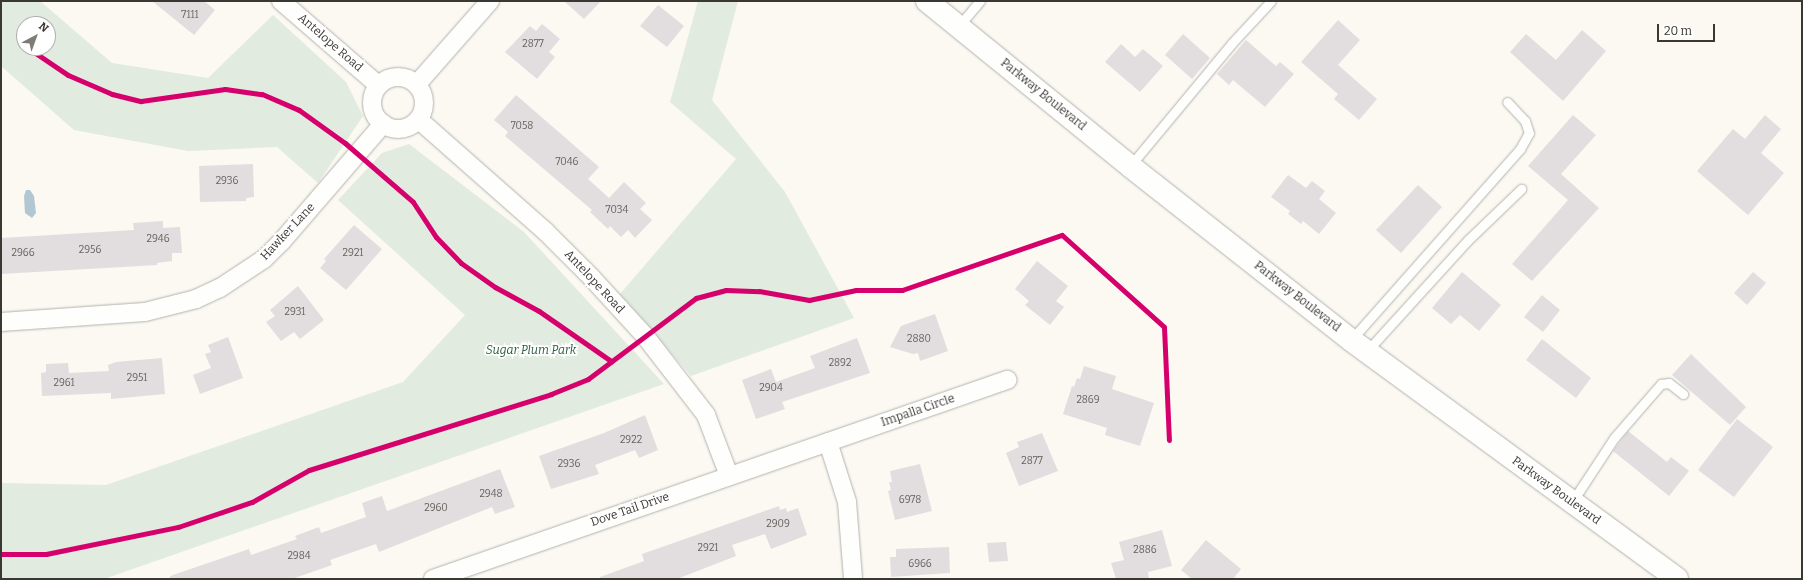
<!DOCTYPE html>
<html>
<head>
<meta charset="utf-8">
<style>
  body { margin:0 }
  #map { position:relative; width:1803px; height:580px; overflow:hidden; background:#fbf9f2; font-family:Bitter,serif }
  div>[style] { position:absolute }
  [style*='--x'] { left:calc(var(--x)*1px); top:calc(var(--y)*1px); width:calc(var(--w)*1px); rotate:calc(var(--a)*1deg) }
  .green>* { inset:0; background:#e1ebe0 }
  .water>* { inset:0; background:#b3c7d2 }
  .building>* { inset:0; background:#e2dee0 }
  .roads { filter:drop-shadow(0 0 1px #b4b2ad) drop-shadow(0 0 1px #b4b2ad) }
  .service>* { height:9px; margin:-4.5px; padding:0 4.5px; transform-origin:4.5px; border-radius:4.5px; background:#fefefd }
  .minor>* { height:18px; margin:-9px; padding:0 9px; transform-origin:9px; border-radius:9px; background:#fefefd }
  .minor>.ring { margin:-9px; padding:0; box-sizing:content-box; background:none; border:18px solid #fefefd; border-radius:50% }
  .tertiary>* { height:22px; margin:-11px; padding:0 11px; transform-origin:11px; border-radius:11px; background:#fefefd }
  .cycleway>* { height:5px; margin:-2.5px; padding:0 2.5px; transform-origin:2.5px; border-radius:2.5px; background:#d6006c }
  span { translate:-50% -50%; white-space:nowrap; text-align:center; line-height:1.15; -webkit-text-stroke:3.5px #fff; paint-order:stroke }
  .number-label { font-size:10px; color:#64625e }
  .number-label span { -webkit-text-stroke-width:0 }
  .street-label { font-size:12px; color:#3a3833 }
  .park-label { font-size:12px; color:#2a5c3f; font-style:italic }
  .frame { position:absolute; inset:0; border:2px solid #3a3833; pointer-events:none }
  .north { position:absolute; left:16px; top:16px; width:40px; height:40px; box-sizing:border-box; background:#fff; border:1px solid #b0afad; border-radius:50%; rotate:41deg; font-size:11px; font-weight:700; line-height:16px; text-align:center; color:#3a3833 }
  .north::after { content:''; display:block; margin:auto; width:14px; height:18px; background:#7e7c76; clip-path:polygon(50% 0,100% 100%,50% 72%,0 100%) }
  .scale { position:absolute; left:1657px; top:24px; width:58px; height:18px; box-sizing:border-box; border:2px solid #3a3833; border-top:0; padding-left:5px; font-size:12px; line-height:14px; white-space:nowrap; color:#3a3833; -webkit-text-stroke:3px #fff; paint-order:stroke }
</style>
</head>
<body>
<div id="map">
  <div class="green">
    <div style="clip-path:polygon(evenodd,1px 1px,40px 1px,112px 63px,208px 78px,273px 15px,346px 82px,363px 116px,318px 183px,277px 147px,188px 151px,74px 130px,1px 66px,1px 1px,24px 24px,48px 24px,48px 48px,24px 48px,24px 24px)"></div>
    <div style="clip-path:polygon(698px 1px,738px 1px,712px 100px,785px 192px,854px 318px,691px 376px,620px 294px,736px 159px,670px 102px)"></div>
    <div style="clip-path:polygon(409px 144px,524px 232px,664px 384px,104px 579px,1px 579px,1px 483px,106px 485px,403px 382px,465px 315px,338px 200px,382px 153px)"></div>
  </div>
  <div class="water">
    <div style="clip-path:polygon(26px 190px,30px 190px,34px 196px,36px 213px,32px 218px,25px 213px,24px 196px)"></div>
  </div>
  <div class="building">
    <div style="clip-path:polygon(152px 1px,204px 1px,215px 10px,194px 35px)"></div>
    <div style="clip-path:polygon(564px 1px,601px 1px,584px 19px)"></div>
    <div style="clip-path:polygon(658px 5px,684px 26px,667px 47px,640px 26px)"></div>
    <div style="clip-path:polygon(1338px 20px,1360px 40px,1338px 65px,1377px 99px,1359px 120px,1334px 99px,1338px 94px,1301px 62px)"></div>
    <div style="clip-path:polygon(542px 24px,560px 39px,549px 52px,555px 57px,537px 79px,505px 52px,530px 26px,536px 31px)"></div>
    <div style="clip-path:polygon(1582px 30px,1606px 51px,1563px 101px,1510px 52px,1526px 34px,1556px 60px)"></div>
    <div style="clip-path:polygon(1183px 34px,1210px 58px,1192px 79px,1165px 55px)"></div>
    <div style="clip-path:polygon(1246px 40px,1276px 66px,1280px 62px,1294px 74px,1265px 107px,1233px 80px,1229px 85px,1217px 74px)"></div>
    <div style="clip-path:polygon(1121px 44px,1135px 57px,1143px 49px,1163px 66px,1140px 92px,1105px 62px)"></div>
    <div style="clip-path:polygon(516px 95px,599px 167px,588px 179px,609px 198px,624px 182px,646px 203px,640px 209px,652px 220px,635px 238px,628px 230px,621px 237px,610px 226px,608px 229px,590px 212px,592px 210px,505px 136px,508px 132px,494px 120px)"></div>
    <div style="clip-path:polygon(1573px 115px,1596px 135px,1561px 174px,1599px 208px,1532px 281px,1512px 264px,1568px 200px,1528px 166px)"></div>
    <div style="clip-path:polygon(1765px 115px,1781px 129px,1761px 153px,1784px 173px,1748px 215px,1697px 171px,1733px 129px,1745px 139px)"></div>
    <div style="clip-path:polygon(253px 164px,254px 197px,246px 198px,246px 201px,200px 202px,199px 166px)"></div>
    <div style="clip-path:polygon(1288px 175px,1306px 188px,1312px 181px,1325px 191px,1319px 199px,1336px 213px,1319px 234px,1303px 221px,1301px 224px,1288px 214px,1290px 211px,1271px 197px)"></div>
    <div style="clip-path:polygon(1418px 185px,1442px 207px,1401px 253px,1376px 230px)"></div>
    <div style="clip-path:polygon(163px 221px,163px 228px,180px 227px,182px 253px,172px 253px,172px 261px,157px 263px,157px 265px,1px 274px,1px 238px,134px 230px,133px 223px)"></div>
    <div style="clip-path:polygon(354px 225px,382px 249px,346px 290px,320px 268px,326px 261px,324px 259px)"></div>
    <div style="clip-path:polygon(1037px 261px,1068px 286px,1056px 301px,1064px 307px,1050px 325px,1025px 305px,1029px 301px,1015px 289px)"></div>
    <div style="clip-path:polygon(1462px 272px,1501px 305px,1479px 331px,1460px 315px,1451px 324px,1432px 308px)"></div>
    <div style="clip-path:polygon(1753px 272px,1766px 283px,1747px 305px,1734px 293px)"></div>
    <div style="clip-path:polygon(298px 286px,324px 320px,300px 339px,294px 332px,281px 341px,266px 322px,275px 316px,270px 310px)"></div>
    <div style="clip-path:polygon(1542px 295px,1560px 310px,1543px 332px,1524px 317px)"></div>
    <div style="clip-path:polygon(935px 314px,948px 351px,920px 361px,918px 353px,913px 354px,890px 347px,901px 326px)"></div>
    <div style="clip-path:polygon(228px 337px,243px 378px,200px 394px,193px 375px,211px 368px,205px 354px,211px 352px,208px 345px)"></div>
    <div style="clip-path:polygon(857px 338px,870px 373px,782px 402px,785px 409px,756px 419px,742px 380px,771px 369px,776px 382px,815px 368px,810px 356px)"></div>
    <div style="clip-path:polygon(1542px 339px,1591px 378px,1576px 398px,1526px 360px)"></div>
    <div style="clip-path:polygon(1691px 354px,1746px 407px,1730px 425px,1672px 375px)"></div>
    <div style="clip-path:polygon(162px 358px,165px 394px,111px 399px,111px 393px,42px 396px,41px 373px,46px 372px,46px 364px,68px 363px,69px 373px,109px 371px,108px 365px,116px 362px)"></div>
    <div style="clip-path:polygon(1084px 366px,1116px 376px,1112px 389px,1154px 403px,1140px 446px,1105px 435px,1107px 428px,1063px 414px,1072px 386px,1074px 387px,1077px 378px,1080px 379px)"></div>
    <div style="clip-path:polygon(645px 415px,658px 450px,639px 458px,635px 450px,595px 465px,599px 474px,551px 489px,539px 456px,604px 433px)"></div>
    <div style="clip-path:polygon(1737px 419px,1773px 447px,1734px 497px,1698px 470px)"></div>
    <div style="clip-path:polygon(1628px 431px,1667px 462px,1671px 457px,1689px 471px,1669px 496px,1613px 451px)"></div>
    <div style="clip-path:polygon(1042px 433px,1058px 471px,1019px 486px,1006px 453px,1019px 447px,1017px 442px)"></div>
    <div style="clip-path:polygon(920px 464px,932px 511px,895px 520px,888px 491px,891px 490px,889px 482px,892px 482px,890px 471px)"></div>
    <div style="clip-path:polygon(500px 469px,515px 507px,495px 514px,492px 507px,379px 552px,376px 544px,330px 560px,332px 565px,292px 579px,170px 579px,170px 576px,249px 549px,251px 555px,297px 539px,295px 536px,319px 527px,321px 533px,366px 517px,362px 503px,382px 496px,387px 511px)"></div>
    <div style="clip-path:polygon(779px 506px,780px 510px,786px 508px,787px 512px,798px 508px,807px 535px,771px 549px,765px 534px,732px 545px,736px 556px,677px 579px,600px 579px,600px 577px,644px 561px,642px 554px)"></div>
    <div style="clip-path:polygon(1162px 530px,1172px 566px,1148px 572px,1149px 579px,1116px 579px,1111px 563px,1124px 560px,1119px 542px)"></div>
    <div style="clip-path:polygon(1206px 540px,1241px 569px,1233px 579px,1192px 579px,1181px 570px)"></div>
    <div style="clip-path:polygon(1006px 542px,1008px 561px,989px 562px,987px 543px)"></div>
    <div style="clip-path:polygon(949px 547px,950px 573px,891px 577px,890px 557px,896px 557px,896px 549px)"></div>
  </div>
  <div class="roads">
    <div class="service">
      <div style="--x:958;--y:27;--w:34;--a:-50"></div>
      <div style="--x:1130;--y:166;--w:160;--a:-50.3"></div>
      <div style="--x:1232;--y:43;--w:57;--a:-47.1"></div>
      <div style="--x:1351;--y:340;--w:255;--a:-48.5"></div>
      <div style="--x:1520;--y:149;--w:18;--a:-61"></div>
      <div style="--x:1529;--y:133;--w:13;--a:-108"></div>
      <div style="--x:1525;--y:121;--w:26;--a:-133"></div>
      <div style="--x:1367;--y:351;--w:150;--a:-47.7"></div>
      <div style="--x:1468;--y:240;--w:74;--a:-43.9"></div>
      <div style="--x:1572;--y:502;--w:77;--a:-56.7"></div>
      <div style="--x:1614;--y:438;--w:72;--a:-49"></div>
      <div style="--x:1661;--y:384;--w:8;--a:-7"></div>
      <div style="--x:1669;--y:383;--w:18;--a:38"></div>
    </div>
    <div class="minor">
      <div style="--x:281;--y:1;--w:128;--a:40.9"></div>
      <div class="ring" style="left:372px;top:77px;width:34px;height:34px"></div>
      <div style="--x:417;--y:84;--w:111;--a:-48.7"></div>
      <div style="--x:419;--y:120;--w:168;--a:41.4"></div>
      <div style="--x:545;--y:231;--w:65;--a:45"></div>
      <div style="--x:591;--y:277;--w:80;--a:47.5"></div>
      <div style="--x:645;--y:336;--w:100;--a:52.3"></div>
      <div style="--x:706;--y:415;--w:65;--a:69.3"></div>
      <div style="--x:1;--y:322;--w:144;--a:-4"></div>
      <div style="--x:145;--y:312;--w:53;--a:-14.3"></div>
      <div style="--x:196;--y:299;--w:26;--a:-25"></div>
      <div style="--x:220;--y:288;--w:53;--a:-33.4"></div>
      <div style="--x:264;--y:259;--w:25;--a:-45"></div>
      <div style="--x:282;--y:241;--w:155;--a:-49.2"></div>
      <div style="--x:828;--y:442;--w:63;--a:72.4"></div>
      <div style="--x:847;--y:502;--w:77;--a:85.5"></div>
      <div style="--x:433;--y:579;--w:608;--a:-19.12"></div>
    </div>
    <div class="tertiary">
      <div style="--x:927;--y:1;--w:262;--a:39.1"></div>
      <div style="--x:1130;--y:166;--w:281;--a:38.2"></div>
      <div style="--x:1351;--y:340;--w:404;--a:36.2"></div>
    </div>
  </div>
  <div class="cycleway">
    <div style="--x:28;--y:48;--w:48;--a:34"></div>
    <div style="--x:68;--y:75;--w:48;--a:23.4"></div>
    <div style="--x:112;--y:94;--w:30;--a:14"></div>
    <div style="--x:141;--y:101;--w:85;--a:-8.1"></div>
    <div style="--x:225;--y:89;--w:37;--a:8"></div>
    <div style="--x:262;--y:94;--w:40;--a:23.4"></div>
    <div style="--x:299;--y:110;--w:57;--a:35.7"></div>
    <div style="--x:345;--y:143;--w:90;--a:40.9"></div>
    <div style="--x:413;--y:202;--w:42;--a:56.7"></div>
    <div style="--x:436;--y:237;--w:36;--a:46"></div>
    <div style="--x:461;--y:263;--w:42;--a:35.2"></div>
    <div style="--x:495;--y:287;--w:50;--a:28.6"></div>
    <div style="--x:539;--y:311;--w:88;--a:34.8"></div>
    <div style="--x:1;--y:554;--w:45;--a:0"></div>
    <div style="--x:46;--y:554;--w:135;--a:-11.6"></div>
    <div style="--x:178;--y:527;--w:78;--a:-18.7"></div>
    <div style="--x:252;--y:502;--w:65;--a:-29.3"></div>
    <div style="--x:309;--y:470;--w:254;--a:-17.4"></div>
    <div style="--x:551;--y:394;--w:40;--a:-22"></div>
    <div style="--x:588;--y:379;--w:135;--a:-36.9"></div>
    <div style="--x:696;--y:298;--w:31;--a:-15"></div>
    <div style="--x:726;--y:290;--w:33;--a:2"></div>
    <div style="--x:759;--y:291;--w:51;--a:10.2"></div>
    <div style="--x:809;--y:300;--w:48;--a:-12"></div>
    <div style="--x:856;--y:290;--w:46;--a:0"></div>
    <div style="--x:902;--y:290;--w:169;--a:-19"></div>
    <div style="--x:1062;--y:235;--w:137;--a:42"></div>
    <div style="--x:1164;--y:327;--w:113;--a:87.5"></div>
  </div>
  <div class="number-label">
    <span style="left:190px;top:16px">7111</span>
    <span style="left:533px;top:45px">2877</span>
    <span style="left:522px;top:127px">7058</span>
    <span style="left:567px;top:163px">7046</span>
    <span style="left:227px;top:182px">2936</span>
    <span style="left:617px;top:211px">7034</span>
    <span style="left:158px;top:240px">2946</span>
    <span style="left:90px;top:251px">2956</span>
    <span style="left:23px;top:254px">2966</span>
    <span style="left:353px;top:254px">2921</span>
    <span style="left:295px;top:313px">2931</span>
    <span style="left:919px;top:340px">2880</span>
    <span style="left:840px;top:364px">2892</span>
    <span style="left:137px;top:379px">2951</span>
    <span style="left:64px;top:384px">2961</span>
    <span style="left:771px;top:389px">2904</span>
    <span style="left:1088px;top:401px">2869</span>
    <span style="left:631px;top:441px">2922</span>
    <span style="left:1032px;top:462px">2877</span>
    <span style="left:569px;top:465px">2936</span>
    <span style="left:491px;top:495px">2948</span>
    <span style="left:910px;top:501px">6978</span>
    <span style="left:436px;top:509px">2960</span>
    <span style="left:778px;top:525px">2909</span>
    <span style="left:708px;top:549px">2921</span>
    <span style="left:1145px;top:551px">2886</span>
    <span style="left:299px;top:557px">2984</span>
    <span style="left:920px;top:565px">6966</span>
  </div>
  <div class="street-label">
    <span style="left:330px;top:43px;rotate:41deg">Antelope Road</span>
    <span style="left:1043px;top:95px;rotate:39deg">Parkway Boulevard</span>
    <span style="left:288px;top:232px;rotate:-47deg">Hawker Lane</span>
    <span style="left:594px;top:282px;rotate:47deg">Antelope Road</span>
    <span style="left:1297px;top:297px;rotate:38deg">Parkway Boulevard</span>
    <span style="left:918px;top:411px;rotate:-19deg">Impalla Circle</span>
    <span style="left:1556px;top:491px;rotate:36deg">Parkway Boulevard</span>
    <span style="left:630px;top:510px;rotate:-19deg">Dove Tail Drive</span>
  </div>
  <div class="park-label">
    <span style="left:531px;top:351px">Sugar Plum Park</span>
  </div>
  <div class="frame"></div>
  <div class="north">N</div>
  <div class="scale">20 m</div>
</div>
</body>
</html>
